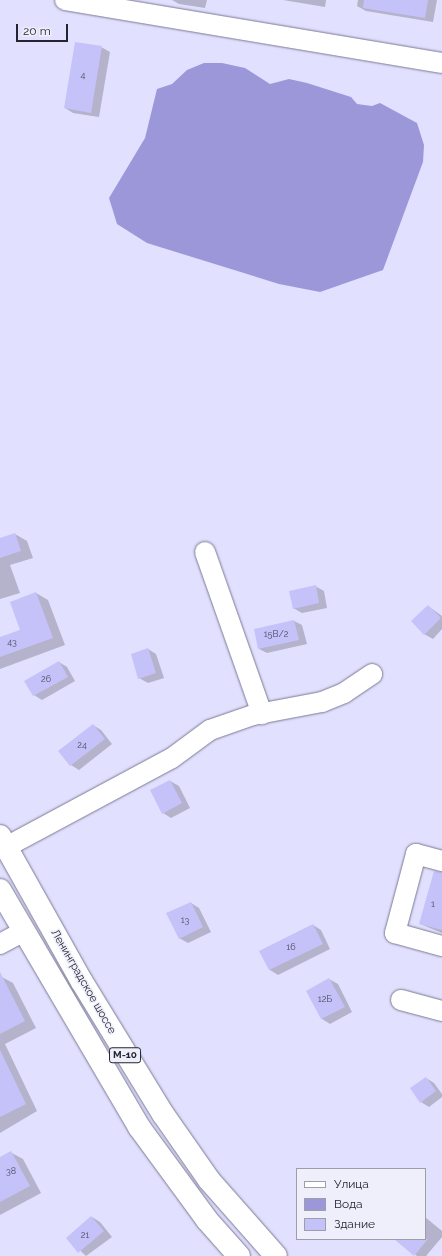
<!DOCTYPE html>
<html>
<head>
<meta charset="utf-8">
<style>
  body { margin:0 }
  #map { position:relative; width:442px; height:1256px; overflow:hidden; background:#e1e0fe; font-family:Raleway,sans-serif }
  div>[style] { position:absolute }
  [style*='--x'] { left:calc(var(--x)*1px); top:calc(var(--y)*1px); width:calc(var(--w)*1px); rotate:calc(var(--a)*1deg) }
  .water>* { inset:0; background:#9c97d9 }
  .shadow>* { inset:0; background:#0003 }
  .building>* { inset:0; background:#c5c2f9 }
  .roads { filter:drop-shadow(0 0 1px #7b7a94) drop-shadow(0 0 1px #7b7a94) }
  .minor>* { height:20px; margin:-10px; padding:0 10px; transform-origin:10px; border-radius:10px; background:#fff }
  .highway>* { height:22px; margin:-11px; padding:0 11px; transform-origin:11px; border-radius:11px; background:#fff }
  span { translate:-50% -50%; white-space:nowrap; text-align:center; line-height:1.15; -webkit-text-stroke:3px #efeffb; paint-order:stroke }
  .number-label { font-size:9px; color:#4c4c62 }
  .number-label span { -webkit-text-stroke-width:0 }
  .shield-label span { padding:1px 3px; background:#efeffb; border:1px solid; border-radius:3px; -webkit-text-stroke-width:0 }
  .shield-label { font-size:10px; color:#24242f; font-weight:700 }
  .street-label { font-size:11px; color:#24242f }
  .legend { position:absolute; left:296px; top:1168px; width:130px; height:72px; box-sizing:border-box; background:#efeffb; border:1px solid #9e9ea9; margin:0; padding:5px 7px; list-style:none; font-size:12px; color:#24242f }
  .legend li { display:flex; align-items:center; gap:8px; height:20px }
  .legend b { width:20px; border:1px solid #9e9ea9 }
  .scale { position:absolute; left:16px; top:24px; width:52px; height:18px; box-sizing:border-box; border:2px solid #24242f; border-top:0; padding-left:5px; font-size:12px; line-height:14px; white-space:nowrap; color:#24242f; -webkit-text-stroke:3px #efeffb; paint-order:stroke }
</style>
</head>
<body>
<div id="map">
  <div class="water">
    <div style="clip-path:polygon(204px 63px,222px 63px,245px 68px,270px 84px,289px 79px,307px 83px,351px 97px,357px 104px,372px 106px,380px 103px,417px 123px,424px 145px,423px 162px,383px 270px,320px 292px,279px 284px,147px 243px,117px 224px,109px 198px,145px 138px,157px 89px,172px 84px,187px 70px)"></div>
  </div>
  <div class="shadow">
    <div style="clip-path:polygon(172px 0,207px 0,205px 8px,179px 4px)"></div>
    <div style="clip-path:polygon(283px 0,326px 0,325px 7px)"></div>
    <div style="clip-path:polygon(358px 0,437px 0,433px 22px,366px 11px,357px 6px)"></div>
    <div style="clip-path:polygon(101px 47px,110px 52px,99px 117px,73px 113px,65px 108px)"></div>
    <div style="clip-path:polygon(15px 534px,27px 541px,33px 558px,10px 565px,20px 593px,0 599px,0 539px)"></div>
    <div style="clip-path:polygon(315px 586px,324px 591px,327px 608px,302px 613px,293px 608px)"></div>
    <div style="clip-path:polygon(36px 593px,48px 600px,65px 645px,0 669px,0 638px,21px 630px)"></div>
    <div style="clip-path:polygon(428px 606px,442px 616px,442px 629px,433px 639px,424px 634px)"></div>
    <div style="clip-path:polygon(294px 621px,302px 625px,307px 644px,267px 653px,259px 649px)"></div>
    <div style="clip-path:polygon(148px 649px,156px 654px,164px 678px,148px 683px,139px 678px)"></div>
    <div style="clip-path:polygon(59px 662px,67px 667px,75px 681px,42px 700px,34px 695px)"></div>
    <div style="clip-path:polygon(93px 725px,101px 730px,112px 744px,79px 770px,71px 765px)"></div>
    <div style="clip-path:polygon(170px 781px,179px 786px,190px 808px,171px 818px,163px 813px)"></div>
    <div style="clip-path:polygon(442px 884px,442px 933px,420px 924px)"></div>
    <div style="clip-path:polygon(191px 903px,199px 908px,211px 932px,188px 943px,179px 938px)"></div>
    <div style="clip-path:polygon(313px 925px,321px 930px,330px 949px,278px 975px,270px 970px,261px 951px)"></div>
    <div style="clip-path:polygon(0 976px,13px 983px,36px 1028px,5px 1044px,37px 1111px,0 1133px)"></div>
    <div style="clip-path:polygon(329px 979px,338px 984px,352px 1012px,330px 1024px,322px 1019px,307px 991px)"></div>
    <div style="clip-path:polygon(426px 1078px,434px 1083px,442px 1094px,442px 1097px,429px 1107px,421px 1102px)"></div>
    <div style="clip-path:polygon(10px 1152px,23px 1159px,41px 1193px,0 1215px,0 1158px)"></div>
    <div style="clip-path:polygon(92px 1217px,100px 1222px,112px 1237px,86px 1256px,67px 1238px)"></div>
    <div style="clip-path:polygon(425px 1217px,442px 1231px,442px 1237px,426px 1256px,417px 1256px,398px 1239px,425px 1239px)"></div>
  </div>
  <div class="building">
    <div style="clip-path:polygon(364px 0,428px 0,425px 18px,363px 8px)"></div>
    <div style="clip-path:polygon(75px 42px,102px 46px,91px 113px,64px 108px)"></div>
    <div style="clip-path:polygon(15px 533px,21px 551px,0 558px,0 538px)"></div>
    <div style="clip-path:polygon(316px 585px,319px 603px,293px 609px,289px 591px)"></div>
    <div style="clip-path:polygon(36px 592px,53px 638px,0 657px,0 637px,20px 630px,10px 602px)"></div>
    <div style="clip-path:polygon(428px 605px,441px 618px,424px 635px,411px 621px)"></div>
    <div style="clip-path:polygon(294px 620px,299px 640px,258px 649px,254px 629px)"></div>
    <div style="clip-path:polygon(148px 648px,156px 673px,138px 679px,131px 654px)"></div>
    <div style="clip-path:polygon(59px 661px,68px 677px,33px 696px,24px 681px)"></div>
    <div style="clip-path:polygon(93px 724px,105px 739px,70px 766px,58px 751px)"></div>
    <div style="clip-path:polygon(170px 780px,182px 803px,162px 814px,150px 790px)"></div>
    <div style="clip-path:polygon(434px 871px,442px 872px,442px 930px,419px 924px)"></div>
    <div style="clip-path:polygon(191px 902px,203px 927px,179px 939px,166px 913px)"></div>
    <div style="clip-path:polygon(313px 924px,323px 944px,269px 970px,259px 951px)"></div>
    <div style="clip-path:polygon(0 972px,25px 1021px,0 1034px)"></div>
    <div style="clip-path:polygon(329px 978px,345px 1007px,321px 1019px,306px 991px)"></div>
    <div style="clip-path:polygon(0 1050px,26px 1104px,0 1117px)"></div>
    <div style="clip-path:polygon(426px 1077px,436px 1091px,420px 1103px,410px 1088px)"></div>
    <div style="clip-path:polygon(11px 1151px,30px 1186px,0 1202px,0 1157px)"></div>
    <div style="clip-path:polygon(91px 1216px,104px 1231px,78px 1253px,66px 1238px)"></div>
    <div style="clip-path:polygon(394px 1239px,428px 1239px,414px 1256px)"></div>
  </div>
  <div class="roads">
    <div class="minor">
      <div style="--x:65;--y:0;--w:382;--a:9.5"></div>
      <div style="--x:205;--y:552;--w:172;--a:70.6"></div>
      <div style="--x:6;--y:847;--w:188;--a:-28.2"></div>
      <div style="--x:172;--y:758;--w:47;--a:-36.4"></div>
      <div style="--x:210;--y:730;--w:46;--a:-19.2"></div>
      <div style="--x:253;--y:715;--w:70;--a:-10.7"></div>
      <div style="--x:322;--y:702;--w:24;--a:-22"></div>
      <div style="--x:344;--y:693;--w:34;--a:-34"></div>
      <div style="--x:442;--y:861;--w:27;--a:-165"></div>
      <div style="--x:416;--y:854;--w:82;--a:104.9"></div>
      <div style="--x:395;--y:933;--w:49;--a:15.5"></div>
      <div style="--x:0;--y:944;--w:26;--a:-28"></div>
      <div style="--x:401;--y:1000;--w:42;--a:15"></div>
    </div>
    <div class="highway">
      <div style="--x:0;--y:836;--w:167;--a:60.7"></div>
      <div style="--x:82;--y:982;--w:155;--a:58.5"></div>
      <div style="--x:163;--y:1114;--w:80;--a:55.1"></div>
      <div style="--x:209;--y:1180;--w:101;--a:48.6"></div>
      <div style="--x:0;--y:890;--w:275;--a:59.6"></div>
      <div style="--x:139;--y:1127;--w:115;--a:53.8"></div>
      <div style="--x:207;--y:1220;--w:48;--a:48.4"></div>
    </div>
  </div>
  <div class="number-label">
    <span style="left:83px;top:75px">4</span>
    <span style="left:276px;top:634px">15В/2</span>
    <span style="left:12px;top:642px">43</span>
    <span style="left:46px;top:679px">26</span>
    <span style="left:82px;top:745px">24</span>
    <span style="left:433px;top:904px">1</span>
    <span style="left:185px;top:920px">13</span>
    <span style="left:291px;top:947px">16</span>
    <span style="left:325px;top:999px">12Б</span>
    <span style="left:11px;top:1171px">38</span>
    <span style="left:85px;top:1235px">21</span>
  </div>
  <div class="shield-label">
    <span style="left:125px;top:1055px">М-10</span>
  </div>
  <div class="street-label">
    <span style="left:83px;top:982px;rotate:60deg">Ленинградское шоссе</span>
  </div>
  <ul class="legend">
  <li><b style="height:5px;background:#fff"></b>Улица</li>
  <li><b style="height:11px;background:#9c97d9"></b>Вода</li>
  <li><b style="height:11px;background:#c5c2f9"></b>Здание</li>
  </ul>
  <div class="scale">20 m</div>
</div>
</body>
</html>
